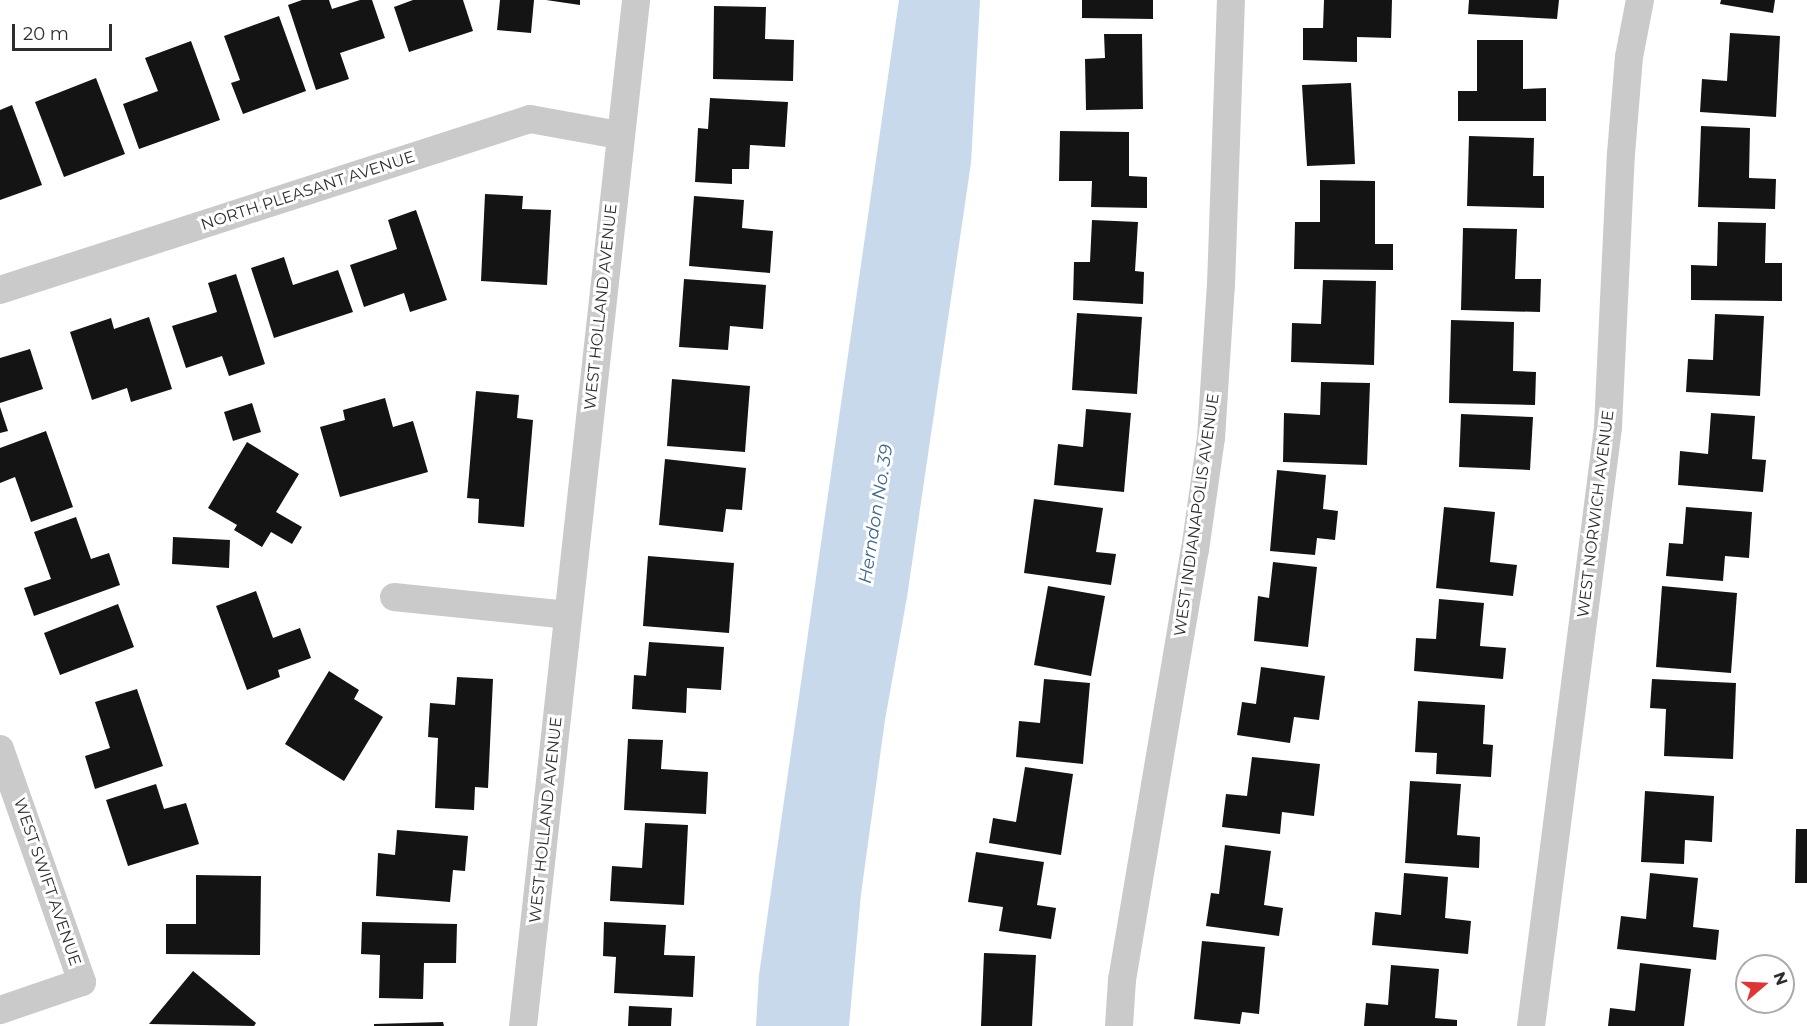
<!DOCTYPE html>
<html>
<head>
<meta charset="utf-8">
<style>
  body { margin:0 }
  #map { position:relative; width:1807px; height:1026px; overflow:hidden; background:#fff; font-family:Montserrat,sans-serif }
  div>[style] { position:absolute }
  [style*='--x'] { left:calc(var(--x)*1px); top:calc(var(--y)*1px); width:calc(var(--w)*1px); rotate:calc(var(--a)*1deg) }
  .water>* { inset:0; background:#c7d9ea }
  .building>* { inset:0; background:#141414 }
  .street>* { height:28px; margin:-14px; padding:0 14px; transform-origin:14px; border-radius:14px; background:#cacaca }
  span { translate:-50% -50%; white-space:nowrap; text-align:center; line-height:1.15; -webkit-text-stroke:6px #fff; paint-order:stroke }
  .street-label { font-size:16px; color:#2d2d2d }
  .water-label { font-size:18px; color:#3e668c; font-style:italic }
  .north { position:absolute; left:1735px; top:954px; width:60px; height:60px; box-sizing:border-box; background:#fff; border:2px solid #ababab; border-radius:50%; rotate:71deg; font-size:16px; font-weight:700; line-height:24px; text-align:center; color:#2d2d2d }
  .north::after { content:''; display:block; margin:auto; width:21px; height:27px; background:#e03633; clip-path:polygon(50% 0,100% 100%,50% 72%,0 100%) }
  .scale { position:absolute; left:12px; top:24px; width:100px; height:27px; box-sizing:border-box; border:3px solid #2d2d2d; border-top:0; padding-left:8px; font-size:18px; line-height:21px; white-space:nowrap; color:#2d2d2d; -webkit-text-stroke:4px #fff; paint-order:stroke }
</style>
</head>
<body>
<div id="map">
  <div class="water">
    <div style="clip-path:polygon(899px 0,980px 0,971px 163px,907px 597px,885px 720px,861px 894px,849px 1026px,756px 1026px,759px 975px)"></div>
  </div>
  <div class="building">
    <div style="clip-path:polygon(302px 0,329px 0,332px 9px,360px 0,372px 0,385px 38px,340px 53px,349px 79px,316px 90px,288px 5px)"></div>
    <div style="clip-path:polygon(413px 0,463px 0,473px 31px,409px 52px,394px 7px)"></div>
    <div style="clip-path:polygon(500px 0,534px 0,531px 33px,497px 30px)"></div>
    <div style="clip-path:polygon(546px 0,580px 0,580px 5px)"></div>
    <div style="clip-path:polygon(1082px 0,1153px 0,1153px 19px,1082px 18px)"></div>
    <div style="clip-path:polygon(1324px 0,1392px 0,1391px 38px,1357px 37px,1357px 62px,1303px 60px,1303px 28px,1323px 28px)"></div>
    <div style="clip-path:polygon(1469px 0,1559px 0,1557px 19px,1468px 14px)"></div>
    <div style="clip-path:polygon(1721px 0,1775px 0,1773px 13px,1720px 4px)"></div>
    <div style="clip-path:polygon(714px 6px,766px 7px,765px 39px,794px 40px,793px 81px,713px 79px)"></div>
    <div style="clip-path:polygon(279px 16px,306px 91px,243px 114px,231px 83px,240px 80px,224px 36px)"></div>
    <div style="clip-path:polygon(1730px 33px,1780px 36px,1776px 117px,1700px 112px,1702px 79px,1727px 81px)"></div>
    <div style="clip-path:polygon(1104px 34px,1142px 34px,1143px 109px,1086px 110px,1085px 59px,1105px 58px)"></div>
    <div style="clip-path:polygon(1477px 40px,1523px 40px,1523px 89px,1546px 88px,1546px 121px,1458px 121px,1458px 91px,1477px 91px)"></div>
    <div style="clip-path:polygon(191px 41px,220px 120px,139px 149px,123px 104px,158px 91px,145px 58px)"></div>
    <div style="clip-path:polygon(96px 78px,125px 154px,64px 177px,35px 102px)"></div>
    <div style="clip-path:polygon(1351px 83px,1355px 164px,1307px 166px,1302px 85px)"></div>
    <div style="clip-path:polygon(710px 98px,788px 102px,785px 147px,750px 145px,749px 169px,732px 169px,732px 184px,695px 182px,698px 128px,708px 129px)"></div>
    <div style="clip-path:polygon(12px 105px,42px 185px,0 200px,0 110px)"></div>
    <div style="clip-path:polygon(1701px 126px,1750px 128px,1749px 178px,1776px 179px,1775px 209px,1698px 207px)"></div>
    <div style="clip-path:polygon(1060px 131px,1129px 132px,1129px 176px,1147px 177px,1147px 208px,1091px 207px,1092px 181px,1059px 181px)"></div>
    <div style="clip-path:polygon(1469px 136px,1534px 138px,1533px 176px,1544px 176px,1544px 208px,1467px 206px)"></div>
    <div style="clip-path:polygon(1320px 180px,1375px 181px,1375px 244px,1393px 244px,1393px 270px,1294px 269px,1295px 222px,1320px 222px)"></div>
    <div style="clip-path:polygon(485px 194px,523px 196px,522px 209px,551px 210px,547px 285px,481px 281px)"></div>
    <div style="clip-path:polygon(694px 196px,744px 200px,742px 228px,773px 231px,770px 273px,689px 266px)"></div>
    <div style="clip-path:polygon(416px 210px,447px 300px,410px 312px,404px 293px,364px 307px,350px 265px,397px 249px,388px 220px)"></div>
    <div style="clip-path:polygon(1092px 220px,1138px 222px,1135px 271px,1144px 272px,1143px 304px,1073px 300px,1074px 262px,1090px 262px)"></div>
    <div style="clip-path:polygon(1718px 222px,1766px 223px,1765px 263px,1782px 263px,1782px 301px,1691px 300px,1691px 265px,1717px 266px)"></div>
    <div style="clip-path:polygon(1463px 228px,1517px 229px,1515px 279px,1541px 279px,1540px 312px,1461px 310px)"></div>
    <div style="clip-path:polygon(284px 257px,293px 285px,338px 270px,353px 312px,274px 338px,251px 268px)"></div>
    <div style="clip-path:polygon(236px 274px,265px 364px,229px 376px,222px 356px,186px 368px,172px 326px,217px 312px,208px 283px)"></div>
    <div style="clip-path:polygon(684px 279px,766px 285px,763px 329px,730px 326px,728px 350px,679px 347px)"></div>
    <div style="clip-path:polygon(1323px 280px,1376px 281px,1374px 365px,1291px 362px,1292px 323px,1321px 324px)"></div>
    <div style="clip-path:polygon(1077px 313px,1142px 317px,1137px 394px,1072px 390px)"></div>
    <div style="clip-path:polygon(1715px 314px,1764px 316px,1760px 396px,1686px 392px,1688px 359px,1713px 360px)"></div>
    <div style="clip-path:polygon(149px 317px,172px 389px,131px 402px,127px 388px,92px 400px,70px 332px,111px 318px,114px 329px)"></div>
    <div style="clip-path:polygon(1451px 320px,1514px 322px,1513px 371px,1536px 372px,1535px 405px,1449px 403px)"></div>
    <div style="clip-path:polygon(30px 349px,43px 389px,0 403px,0 358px)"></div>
    <div style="clip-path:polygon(672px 379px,750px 386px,745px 452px,667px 446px)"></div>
    <div style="clip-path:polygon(1321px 382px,1370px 383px,1367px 465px,1283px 462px,1284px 413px,1320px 415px)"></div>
    <div style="clip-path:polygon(476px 391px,519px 395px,517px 418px,533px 420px,524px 527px,478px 523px,479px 499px,467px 498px)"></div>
    <div style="clip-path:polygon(385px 398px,393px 427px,413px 421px,428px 472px,340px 497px,320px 427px,345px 420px,343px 410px)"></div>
    <div style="clip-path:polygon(252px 403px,261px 432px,233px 441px,224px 412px)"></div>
    <div style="clip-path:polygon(0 407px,8px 431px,0 433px)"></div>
    <div style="clip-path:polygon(1086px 409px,1131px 413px,1124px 492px,1054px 485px,1058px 444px,1083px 447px)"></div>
    <div style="clip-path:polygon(1711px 413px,1755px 416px,1752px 459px,1766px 460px,1763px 492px,1678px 485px,1680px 451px,1708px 454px)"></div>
    <div style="clip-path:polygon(1461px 414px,1533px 417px,1530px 470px,1459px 467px)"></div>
    <div style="clip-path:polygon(46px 431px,73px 507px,31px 522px,15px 477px,0 483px,0 448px)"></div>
    <div style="clip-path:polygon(247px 442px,299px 474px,276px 512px,302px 527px,292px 544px,271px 532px,262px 547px,234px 530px,237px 525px,208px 508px)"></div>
    <div style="clip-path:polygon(665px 459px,746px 468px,742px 510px,726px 509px,723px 532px,659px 525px)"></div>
    <div style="clip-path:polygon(1277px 470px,1326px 475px,1323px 509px,1338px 511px,1335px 540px,1317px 538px,1315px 555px,1270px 551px)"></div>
    <div style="clip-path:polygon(1034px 499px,1103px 508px,1096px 552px,1116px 554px,1111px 585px,1024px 573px)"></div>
    <div style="clip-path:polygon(1444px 507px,1495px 512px,1490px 562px,1517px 565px,1513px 596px,1436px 588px)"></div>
    <div style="clip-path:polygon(1686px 507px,1752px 512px,1749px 558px,1725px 556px,1723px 581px,1666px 576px,1669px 543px,1683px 544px)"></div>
    <div style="clip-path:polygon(76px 517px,91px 559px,109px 553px,120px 585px,34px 616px,24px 588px,51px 579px,34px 532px)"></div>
    <div style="clip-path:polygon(173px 537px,230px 540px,229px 568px,172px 564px)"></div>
    <div style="clip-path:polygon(648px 556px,734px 563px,729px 633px,643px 626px)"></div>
    <div style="clip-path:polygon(1273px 562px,1317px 567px,1308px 647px,1254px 641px,1258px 596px,1269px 598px)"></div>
    <div style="clip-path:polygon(1048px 586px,1105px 596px,1091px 676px,1034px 665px)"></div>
    <div style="clip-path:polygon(1662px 586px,1737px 593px,1731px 673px,1656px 667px)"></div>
    <div style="clip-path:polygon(256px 591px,273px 638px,300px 628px,311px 658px,278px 670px,280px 677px,247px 690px,216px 606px)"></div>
    <div style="clip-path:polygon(1439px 599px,1484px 603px,1480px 646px,1506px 648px,1503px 679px,1414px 671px,1416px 638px,1436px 639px)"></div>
    <div style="clip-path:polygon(118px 604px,134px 647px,60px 675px,44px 633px)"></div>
    <div style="clip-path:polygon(649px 642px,724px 647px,721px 690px,687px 688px,686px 713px,632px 709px,634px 675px,646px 676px)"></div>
    <div style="clip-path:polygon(1261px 667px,1325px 676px,1319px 720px,1294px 717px,1290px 743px,1237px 735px,1242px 702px,1256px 704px)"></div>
    <div style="clip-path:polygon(329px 671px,359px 690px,354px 699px,383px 717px,344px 781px,285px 744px)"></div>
    <div style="clip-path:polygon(457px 677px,493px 679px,488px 788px,475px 787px,474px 810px,435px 808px,438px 738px,428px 737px,430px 703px,455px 705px)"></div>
    <div style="clip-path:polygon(1044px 679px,1090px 683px,1083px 764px,1016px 757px,1019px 721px,1040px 723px)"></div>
    <div style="clip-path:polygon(1652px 679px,1736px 683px,1733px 759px,1664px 756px,1666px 709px,1650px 708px)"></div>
    <div style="clip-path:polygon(137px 689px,163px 766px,95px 789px,85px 756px,110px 748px,95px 702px)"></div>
    <div style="clip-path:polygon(1418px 701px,1485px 705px,1483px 744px,1493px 745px,1491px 777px,1436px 774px,1437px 753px,1415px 752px)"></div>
    <div style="clip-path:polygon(628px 739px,663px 740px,661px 769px,708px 772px,706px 814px,624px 810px)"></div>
    <div style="clip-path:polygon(1252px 757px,1320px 764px,1314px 816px,1282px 812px,1280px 834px,1222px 827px,1226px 794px,1247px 796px)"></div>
    <div style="clip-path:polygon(1025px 767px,1073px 774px,1061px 855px,989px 843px,993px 818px,1016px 822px)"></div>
    <div style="clip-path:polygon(1410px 781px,1461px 784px,1457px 835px,1480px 837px,1479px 868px,1405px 863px)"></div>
    <div style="clip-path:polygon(156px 784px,164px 809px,186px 803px,199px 844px,128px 866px,106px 800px)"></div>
    <div style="clip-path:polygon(1645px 791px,1714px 796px,1712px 842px,1685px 840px,1684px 864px,1641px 862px)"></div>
    <div style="clip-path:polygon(645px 823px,688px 825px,684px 905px,610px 901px,612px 866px,642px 868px)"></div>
    <div style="clip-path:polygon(1796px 829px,1807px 829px,1807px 883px,1795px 883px)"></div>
    <div style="clip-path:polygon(397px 830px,468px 836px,465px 871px,453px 870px,450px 902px,376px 896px,378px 853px,395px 855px)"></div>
    <div style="clip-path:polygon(1225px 845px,1271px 851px,1264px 905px,1283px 908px,1279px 936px,1206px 926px,1211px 893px,1219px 894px)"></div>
    <div style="clip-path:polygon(976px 852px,1044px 862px,1037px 905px,1056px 908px,1051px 939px,999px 931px,1003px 907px,968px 902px)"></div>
    <div style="clip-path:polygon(1404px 873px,1448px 877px,1445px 918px,1471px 921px,1468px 954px,1372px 945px,1375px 912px,1401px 915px)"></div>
    <div style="clip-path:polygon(1650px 873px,1698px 878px,1693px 927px,1719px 930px,1716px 960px,1617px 949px,1621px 916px,1646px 919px)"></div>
    <div style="clip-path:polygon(196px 875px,261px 876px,260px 955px,166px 954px,166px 924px,196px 924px)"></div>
    <div style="clip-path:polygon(362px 922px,457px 924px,456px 963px,424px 963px,423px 999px,379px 998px,380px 955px,361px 954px)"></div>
    <div style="clip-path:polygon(604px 922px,666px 925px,664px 955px,695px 956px,693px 997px,614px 993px,616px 957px,603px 956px)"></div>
    <div style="clip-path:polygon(1202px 941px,1265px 947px,1259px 1014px,1242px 1012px,1240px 1024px,1194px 1019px)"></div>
    <div style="clip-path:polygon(984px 953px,1036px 955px,1032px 1026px,981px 1026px)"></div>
    <div style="clip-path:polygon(1640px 963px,1691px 969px,1684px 1026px,1608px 1026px,1610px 1008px,1635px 1011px)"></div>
    <div style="clip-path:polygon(1391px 965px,1439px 969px,1435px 1018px,1457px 1020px,1457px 1026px,1364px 1026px,1366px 1003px,1388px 1005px)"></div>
    <div style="clip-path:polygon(193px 971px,256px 1023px,254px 1026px,149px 1024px)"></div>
    <div style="clip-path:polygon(629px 1006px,672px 1008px,671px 1026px,628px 1026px)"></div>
    <div style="clip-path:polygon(443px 1022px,444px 1026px,374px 1026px,374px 1024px)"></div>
  </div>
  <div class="street">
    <div style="--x:0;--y:290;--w:557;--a:-17.88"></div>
    <div style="--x:530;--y:119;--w:90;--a:10.2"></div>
    <div style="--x:394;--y:597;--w:175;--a:5.9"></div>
    <div style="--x:0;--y:749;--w:247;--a:70.6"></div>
    <div style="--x:82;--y:982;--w:87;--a:161.1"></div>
    <div style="--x:523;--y:1026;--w:1032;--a:-83.71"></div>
    <div style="--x:1119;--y:1026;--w:46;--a:-86.3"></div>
    <div style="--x:1122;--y:980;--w:436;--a:-80.4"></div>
    <div style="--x:1195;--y:550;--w:113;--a:-81.9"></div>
    <div style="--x:1211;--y:438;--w:153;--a:-86.3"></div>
    <div style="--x:1221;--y:285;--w:285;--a:-88"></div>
    <div style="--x:1531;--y:1026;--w:604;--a:-82.67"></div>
    <div style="--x:1608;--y:427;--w:273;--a:-87.3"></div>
    <div style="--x:1621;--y:154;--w:97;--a:-85.3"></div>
    <div style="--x:1629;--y:57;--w:58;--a:-79.1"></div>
  </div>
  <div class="street-label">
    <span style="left:308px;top:191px;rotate:-18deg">NORTH PLEASANT AVENUE</span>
    <span style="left:601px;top:307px;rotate:-84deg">WEST HOLLAND AVENUE</span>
    <span style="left:1596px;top:514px;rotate:-83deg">WEST NORWICH AVENUE</span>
    <span style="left:1197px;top:515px;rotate:-82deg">WEST INDIANAPOLIS AVENUE</span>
    <span style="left:546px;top:820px;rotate:-84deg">WEST HOLLAND AVENUE</span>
    <span style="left:47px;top:882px;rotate:71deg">WEST SWIFT AVENUE</span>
  </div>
  <div class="water-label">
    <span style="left:876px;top:514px;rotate:-81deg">Herndon No. 39</span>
  </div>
  <div class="north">N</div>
  <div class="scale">20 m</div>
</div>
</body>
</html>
